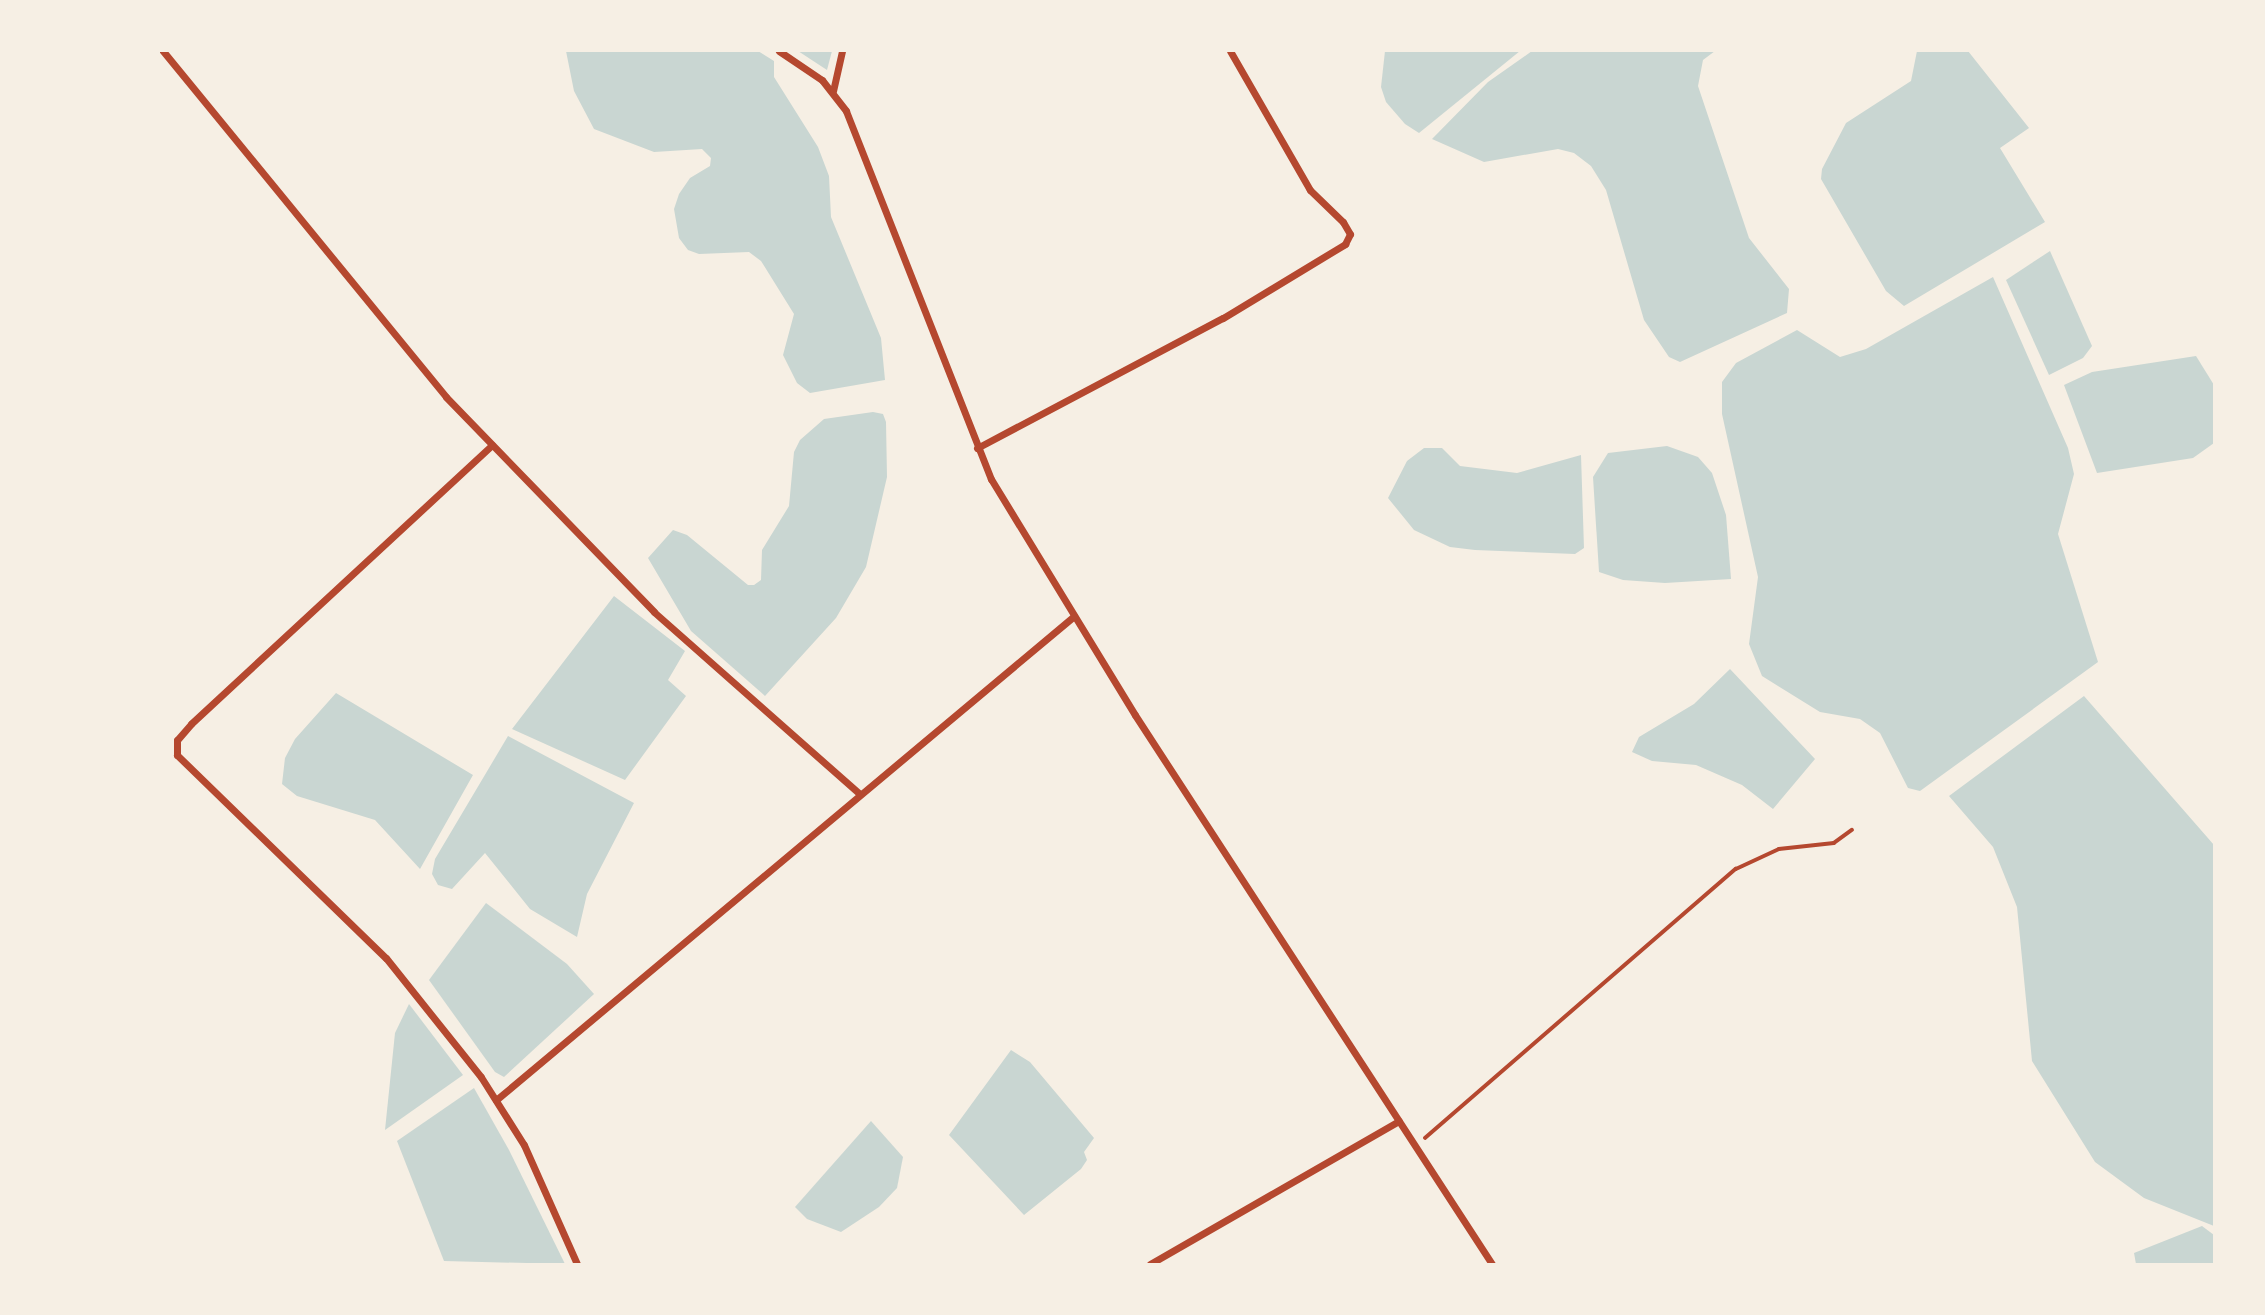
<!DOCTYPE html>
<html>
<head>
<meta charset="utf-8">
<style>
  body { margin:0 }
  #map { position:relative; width:2265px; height:1315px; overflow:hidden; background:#f6efe4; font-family:Poppins,sans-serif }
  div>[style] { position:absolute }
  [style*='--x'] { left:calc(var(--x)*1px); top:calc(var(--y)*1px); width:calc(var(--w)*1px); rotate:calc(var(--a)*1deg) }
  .water>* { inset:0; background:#c9d6d2 }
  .path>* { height:3.5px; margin:-1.75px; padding:0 1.75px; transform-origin:1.75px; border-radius:1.75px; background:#b5482f }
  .minor>* { height:7px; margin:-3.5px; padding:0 3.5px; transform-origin:3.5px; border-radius:3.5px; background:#b5482f }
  span { translate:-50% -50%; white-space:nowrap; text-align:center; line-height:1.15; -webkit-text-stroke:7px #f6efe4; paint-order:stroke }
  .frame { position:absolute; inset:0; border:52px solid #f6efe4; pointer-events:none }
</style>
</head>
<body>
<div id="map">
  <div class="water">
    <div style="clip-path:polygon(566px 51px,758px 51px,774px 61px,774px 77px,818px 147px,829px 176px,831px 217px,881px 338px,885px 380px,810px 393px,797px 383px,783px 355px,794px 314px,761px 261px,749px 252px,699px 254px,688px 250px,679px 238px,674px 209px,679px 194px,690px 178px,710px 166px,711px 158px,702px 149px,654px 152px,594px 129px,574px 91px)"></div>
    <div style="clip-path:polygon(798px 51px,832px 51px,827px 70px)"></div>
    <div style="clip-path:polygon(1385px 51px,1520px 51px,1419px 133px,1405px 124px,1386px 102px,1381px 87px)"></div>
    <div style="clip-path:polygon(1532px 51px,1715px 51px,1703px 60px,1698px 86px,1749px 238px,1789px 289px,1787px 313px,1680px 362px,1669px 357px,1644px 320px,1606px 190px,1591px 166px,1574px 153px,1558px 149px,1484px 162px,1432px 139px,1488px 82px)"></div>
    <div style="clip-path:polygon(1917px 51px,1968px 51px,2029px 128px,2000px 148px,2045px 222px,1904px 306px,1886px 291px,1821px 179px,1822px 169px,1846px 123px,1911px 81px)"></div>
    <div style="clip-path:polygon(2050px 251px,2092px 346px,2083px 358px,2049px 375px,2006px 280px)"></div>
    <div style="clip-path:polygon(1993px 277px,2068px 448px,2074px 474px,2058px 534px,2098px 662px,1920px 791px,1908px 788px,1880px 733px,1860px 719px,1820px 712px,1762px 676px,1749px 644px,1758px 577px,1722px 414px,1722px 382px,1736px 363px,1797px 330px,1840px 357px,1866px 349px)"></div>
    <div style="clip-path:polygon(2196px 356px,2214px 385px,2214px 443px,2193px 458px,2097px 473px,2064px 385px,2092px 372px)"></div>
    <div style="clip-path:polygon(873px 412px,883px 414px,886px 422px,887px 477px,866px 567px,836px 618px,765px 696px,691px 631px,648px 558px,673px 530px,687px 535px,748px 585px,754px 585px,761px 580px,762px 550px,789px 506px,794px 452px,800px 440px,824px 419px)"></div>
    <div style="clip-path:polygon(1667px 446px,1698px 457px,1712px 473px,1726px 515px,1731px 579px,1665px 583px,1623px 580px,1599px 572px,1593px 477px,1608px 453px)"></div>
    <div style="clip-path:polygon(1424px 448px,1442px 448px,1460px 466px,1517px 473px,1581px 455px,1584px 548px,1575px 554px,1475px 550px,1450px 547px,1414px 530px,1388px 498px,1407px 461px)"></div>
    <div style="clip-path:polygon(614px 596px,685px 651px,668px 680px,686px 696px,625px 780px,512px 729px)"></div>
    <div style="clip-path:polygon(1730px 669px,1815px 759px,1773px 809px,1742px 785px,1696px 765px,1652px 761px,1632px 752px,1639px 737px,1694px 704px)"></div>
    <div style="clip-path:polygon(336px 693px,473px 775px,420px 869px,375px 820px,297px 796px,282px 784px,285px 758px,295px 739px)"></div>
    <div style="clip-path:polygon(2084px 696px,2214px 845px,2214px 1226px,2144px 1198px,2095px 1162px,2032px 1061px,2017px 907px,1993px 847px,1949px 796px)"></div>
    <div style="clip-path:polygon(508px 736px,634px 803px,587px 894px,577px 937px,530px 909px,485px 853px,452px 889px,438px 885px,432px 874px,435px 859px)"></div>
    <div style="clip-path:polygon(486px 903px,567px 964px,594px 994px,504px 1077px,495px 1072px,429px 980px)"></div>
    <div style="clip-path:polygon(409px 1004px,463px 1075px,385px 1130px,395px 1033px)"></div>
    <div style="clip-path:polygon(1011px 1050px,1030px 1062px,1094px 1138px,1084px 1152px,1087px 1160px,1081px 1169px,1024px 1215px,949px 1135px)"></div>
    <div style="clip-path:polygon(474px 1088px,509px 1150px,565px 1264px,444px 1261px,397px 1141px)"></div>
    <div style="clip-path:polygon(871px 1121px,903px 1157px,897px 1188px,879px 1207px,841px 1232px,807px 1219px,795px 1207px)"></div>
    <div style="clip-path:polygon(2202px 1226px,2214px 1235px,2214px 1264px,2136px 1264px,2134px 1253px)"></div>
  </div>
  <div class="path">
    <div style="--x:1425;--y:1138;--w:411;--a:-40.9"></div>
    <div style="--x:1736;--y:869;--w:47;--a:-24.9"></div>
    <div style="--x:1779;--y:849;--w:55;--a:-6.2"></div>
    <div style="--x:1834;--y:843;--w:22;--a:-36"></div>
  </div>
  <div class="minor">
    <div style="--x:163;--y:51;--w:447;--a:50.7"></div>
    <div style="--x:446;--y:397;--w:299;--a:45.9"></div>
    <div style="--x:654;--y:612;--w:275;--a:41.5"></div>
    <div style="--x:779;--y:51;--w:52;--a:34"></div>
    <div style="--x:822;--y:80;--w:39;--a:52"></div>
    <div style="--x:846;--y:111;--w:396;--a:68.5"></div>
    <div style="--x:991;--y:479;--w:276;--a:58.6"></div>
    <div style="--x:1135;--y:715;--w:655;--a:56.97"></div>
    <div style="--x:833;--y:91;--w:41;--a:-77.3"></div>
    <div style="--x:492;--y:445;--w:410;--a:137.2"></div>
    <div style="--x:191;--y:724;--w:21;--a:131"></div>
    <div style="--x:177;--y:740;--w:15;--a:90"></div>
    <div style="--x:177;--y:755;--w:291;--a:44.2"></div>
    <div style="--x:386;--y:958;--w:152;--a:51.4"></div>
    <div style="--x:481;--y:1077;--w:80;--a:57.7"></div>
    <div style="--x:524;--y:1145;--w:130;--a:66"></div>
    <div style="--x:977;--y:448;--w:278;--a:-27.9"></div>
    <div style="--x:1223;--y:318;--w:143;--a:-31.2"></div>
    <div style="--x:1345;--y:244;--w:11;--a:-63"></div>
    <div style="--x:1350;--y:234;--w:14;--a:-120"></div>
    <div style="--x:1343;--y:222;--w:46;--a:-135.9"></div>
    <div style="--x:1310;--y:190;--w:160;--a:-119.9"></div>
    <div style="--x:496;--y:1100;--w:754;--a:-39.94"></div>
    <div style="--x:1150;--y:1264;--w:287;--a:-29.9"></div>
  </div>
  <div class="frame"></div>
</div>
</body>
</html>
